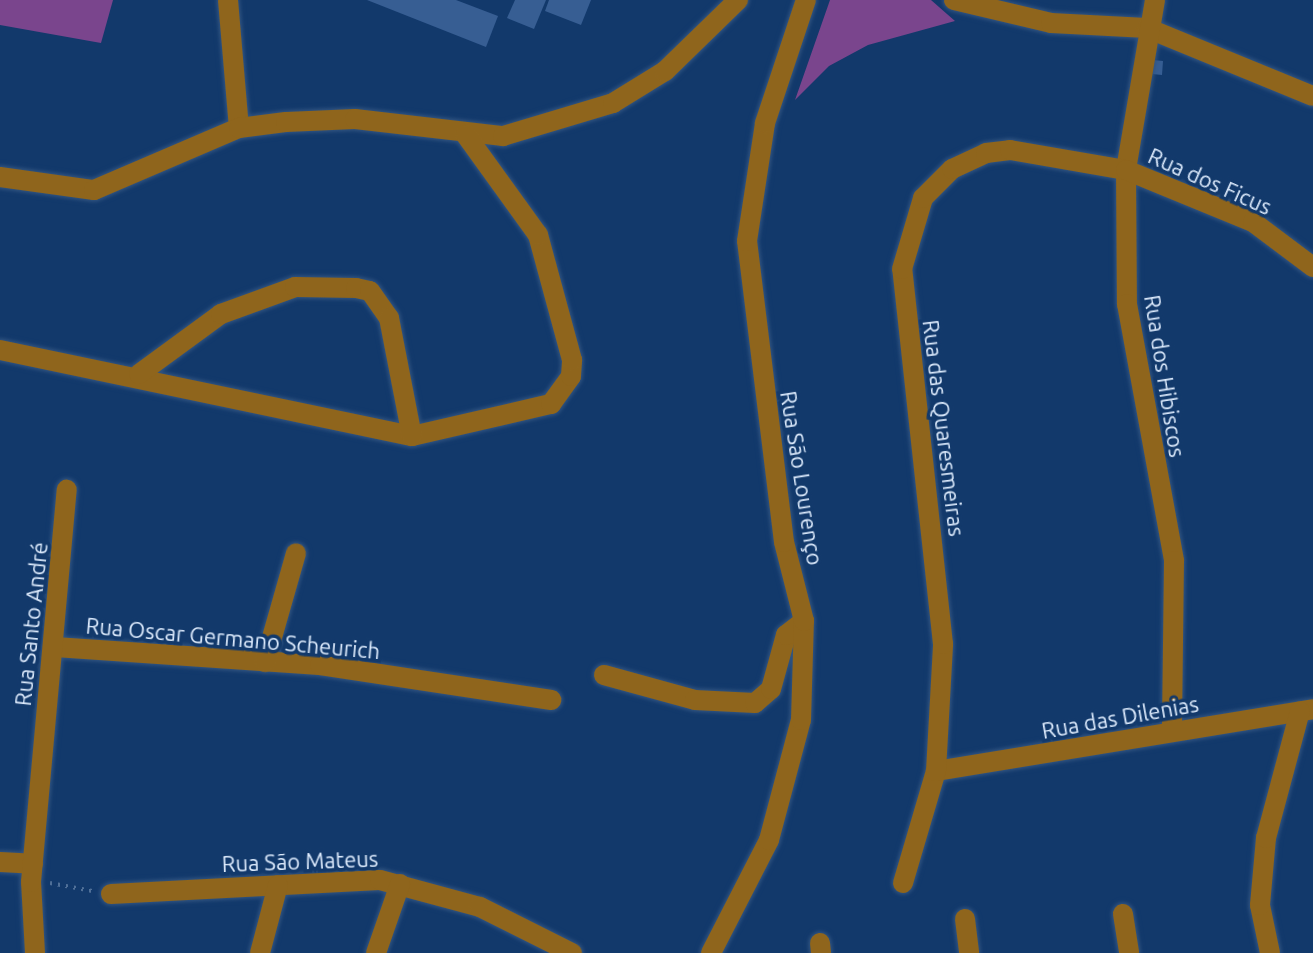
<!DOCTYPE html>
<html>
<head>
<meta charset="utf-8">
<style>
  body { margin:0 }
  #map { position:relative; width:1313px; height:953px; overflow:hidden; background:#12396b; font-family:Ubuntu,sans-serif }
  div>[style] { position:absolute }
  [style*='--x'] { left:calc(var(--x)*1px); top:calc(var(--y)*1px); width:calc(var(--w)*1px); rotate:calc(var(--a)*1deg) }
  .green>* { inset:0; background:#7a458d }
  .building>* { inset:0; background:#375e93 }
  .path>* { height:4px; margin-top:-2px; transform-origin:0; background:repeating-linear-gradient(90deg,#507098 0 2px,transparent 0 8px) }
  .roads { filter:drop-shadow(0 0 2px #325582) drop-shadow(0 0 2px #325582) }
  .minor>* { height:20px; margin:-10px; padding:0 10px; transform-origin:10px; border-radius:10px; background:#8f651c }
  span { translate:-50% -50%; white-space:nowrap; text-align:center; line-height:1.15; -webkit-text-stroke:7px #12396b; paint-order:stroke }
  .street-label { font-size:22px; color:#dceafc }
</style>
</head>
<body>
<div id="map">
  <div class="green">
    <div style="clip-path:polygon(0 0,113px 0,101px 43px,0 25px)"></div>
    <div style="clip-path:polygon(830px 0,931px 0,955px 21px,868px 45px,829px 66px,795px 100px)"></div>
  </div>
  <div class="building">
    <div style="clip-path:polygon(367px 0,456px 0,498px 16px,486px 47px)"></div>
    <div style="clip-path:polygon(515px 0,546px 0,534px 29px,507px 18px)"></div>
    <div style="clip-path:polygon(549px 0,591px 0,581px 25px,545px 11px)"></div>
    <div style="clip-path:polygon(1153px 60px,1163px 61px,1162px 75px,1152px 74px)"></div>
  </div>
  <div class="path">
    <div style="--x:50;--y:883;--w:43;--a:10.8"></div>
  </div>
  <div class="roads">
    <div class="minor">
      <div style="--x:228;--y:0;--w:128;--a:85.1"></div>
      <div style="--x:954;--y:0;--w:100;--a:13.3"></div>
      <div style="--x:1051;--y:23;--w:96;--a:3"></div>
      <div style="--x:1147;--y:28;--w:179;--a:22.3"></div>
      <div style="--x:1155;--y:0;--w:172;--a:99.7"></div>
      <div style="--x:1126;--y:170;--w:134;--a:89.6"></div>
      <div style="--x:1127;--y:304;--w:261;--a:79.6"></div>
      <div style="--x:1174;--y:561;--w:170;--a:90.7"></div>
      <div style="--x:0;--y:177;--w:95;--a:7.9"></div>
      <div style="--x:94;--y:190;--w:158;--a:-23.2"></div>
      <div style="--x:239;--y:128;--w:47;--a:-7.3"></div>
      <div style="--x:286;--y:122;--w:69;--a:-2.5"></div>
      <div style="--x:355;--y:119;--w:149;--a:6.6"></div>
      <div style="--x:503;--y:136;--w:115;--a:-16.7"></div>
      <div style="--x:613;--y:103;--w:61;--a:-31.6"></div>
      <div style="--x:665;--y:71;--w:102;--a:-44.2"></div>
      <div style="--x:0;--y:350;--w:421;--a:11.8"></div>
      <div style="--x:412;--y:436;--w:143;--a:-13"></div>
      <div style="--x:551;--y:404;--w:34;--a:-54"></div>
      <div style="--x:571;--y:376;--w:16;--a:-86"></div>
      <div style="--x:572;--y:360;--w:130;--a:-105.2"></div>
      <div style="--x:538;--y:235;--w:123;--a:-125.8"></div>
      <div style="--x:139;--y:374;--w:102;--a:-36.2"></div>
      <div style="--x:221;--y:314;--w:79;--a:-20"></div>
      <div style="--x:295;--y:287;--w:61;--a:0.9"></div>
      <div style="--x:356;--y:288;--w:14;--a:12"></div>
      <div style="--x:370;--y:291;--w:33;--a:55"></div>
      <div style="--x:389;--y:318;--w:120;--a:79"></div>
      <div style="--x:54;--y:647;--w:267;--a:3.9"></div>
      <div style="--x:320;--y:665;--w:234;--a:8.6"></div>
      <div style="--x:265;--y:662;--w:113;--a:-74.1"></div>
      <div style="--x:604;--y:675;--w:94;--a:15.4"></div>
      <div style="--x:695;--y:700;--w:60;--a:2.9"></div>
      <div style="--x:755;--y:703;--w:21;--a:-41"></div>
      <div style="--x:771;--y:689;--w:56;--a:-74.5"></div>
      <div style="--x:786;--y:635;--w:23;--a:-38"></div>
      <div style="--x:936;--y:771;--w:382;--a:-9.3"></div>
      <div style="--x:0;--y:862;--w:33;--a:3"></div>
      <div style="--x:903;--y:883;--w:117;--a:-73.6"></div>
      <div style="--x:936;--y:771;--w:127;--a:-86.8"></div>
      <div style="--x:943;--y:644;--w:377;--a:-96.2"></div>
      <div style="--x:902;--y:269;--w:74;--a:-73.5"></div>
      <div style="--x:923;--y:198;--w:41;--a:-45"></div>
      <div style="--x:952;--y:169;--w:38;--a:-25"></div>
      <div style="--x:986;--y:153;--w:24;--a:-7"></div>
      <div style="--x:1010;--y:150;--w:118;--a:9.8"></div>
      <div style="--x:1126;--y:170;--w:137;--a:22.3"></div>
      <div style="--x:1253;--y:222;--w:75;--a:36.9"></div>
      <div style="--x:111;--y:894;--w:269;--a:-3"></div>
      <div style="--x:380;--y:880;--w:104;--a:15.1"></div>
      <div style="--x:480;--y:907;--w:103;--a:26.6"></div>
      <div style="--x:1123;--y:914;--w:39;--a:81"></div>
      <div style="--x:965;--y:919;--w:34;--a:83"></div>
      <div style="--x:820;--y:943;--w:10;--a:84"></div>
      <div style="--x:35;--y:953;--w:71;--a:-93.2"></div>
      <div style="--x:31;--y:882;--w:394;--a:-84.8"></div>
      <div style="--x:260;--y:953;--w:70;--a:-75.2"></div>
      <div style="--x:376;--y:953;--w:73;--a:-70.8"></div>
      <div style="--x:711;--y:953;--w:127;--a:-62.8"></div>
      <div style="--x:769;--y:840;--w:124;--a:-75.1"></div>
      <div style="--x:801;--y:720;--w:99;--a:-88.3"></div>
      <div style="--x:804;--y:621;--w:81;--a:-104.2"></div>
      <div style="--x:784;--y:542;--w:303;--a:-97"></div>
      <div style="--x:747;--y:241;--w:119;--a:-81.3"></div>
      <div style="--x:765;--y:123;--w:130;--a:-71.6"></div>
      <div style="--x:1270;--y:953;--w:49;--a:-101.8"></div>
      <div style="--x:1260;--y:905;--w:67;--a:-84.9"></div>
      <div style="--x:1266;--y:838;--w:131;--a:-75"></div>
    </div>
  </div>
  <div class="street-label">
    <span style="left:1210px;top:181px;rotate:24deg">Rua dos Ficus</span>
    <span style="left:1165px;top:376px;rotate:81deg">Rua dos Hibiscos</span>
    <span style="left:944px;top:428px;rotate:83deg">Rua das Quaresmeiras</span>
    <span style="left:802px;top:478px;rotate:81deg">Rua São Lourenço</span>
    <span style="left:31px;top:624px;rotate:-84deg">Rua Santo André</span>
    <span style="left:233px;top:638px;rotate:5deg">Rua Oscar Germano Scheurich</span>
    <span style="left:1120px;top:717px;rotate:-10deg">Rua das Dilenias</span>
    <span style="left:300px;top:861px;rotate:-2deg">Rua São Mateus</span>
  </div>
</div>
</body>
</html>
